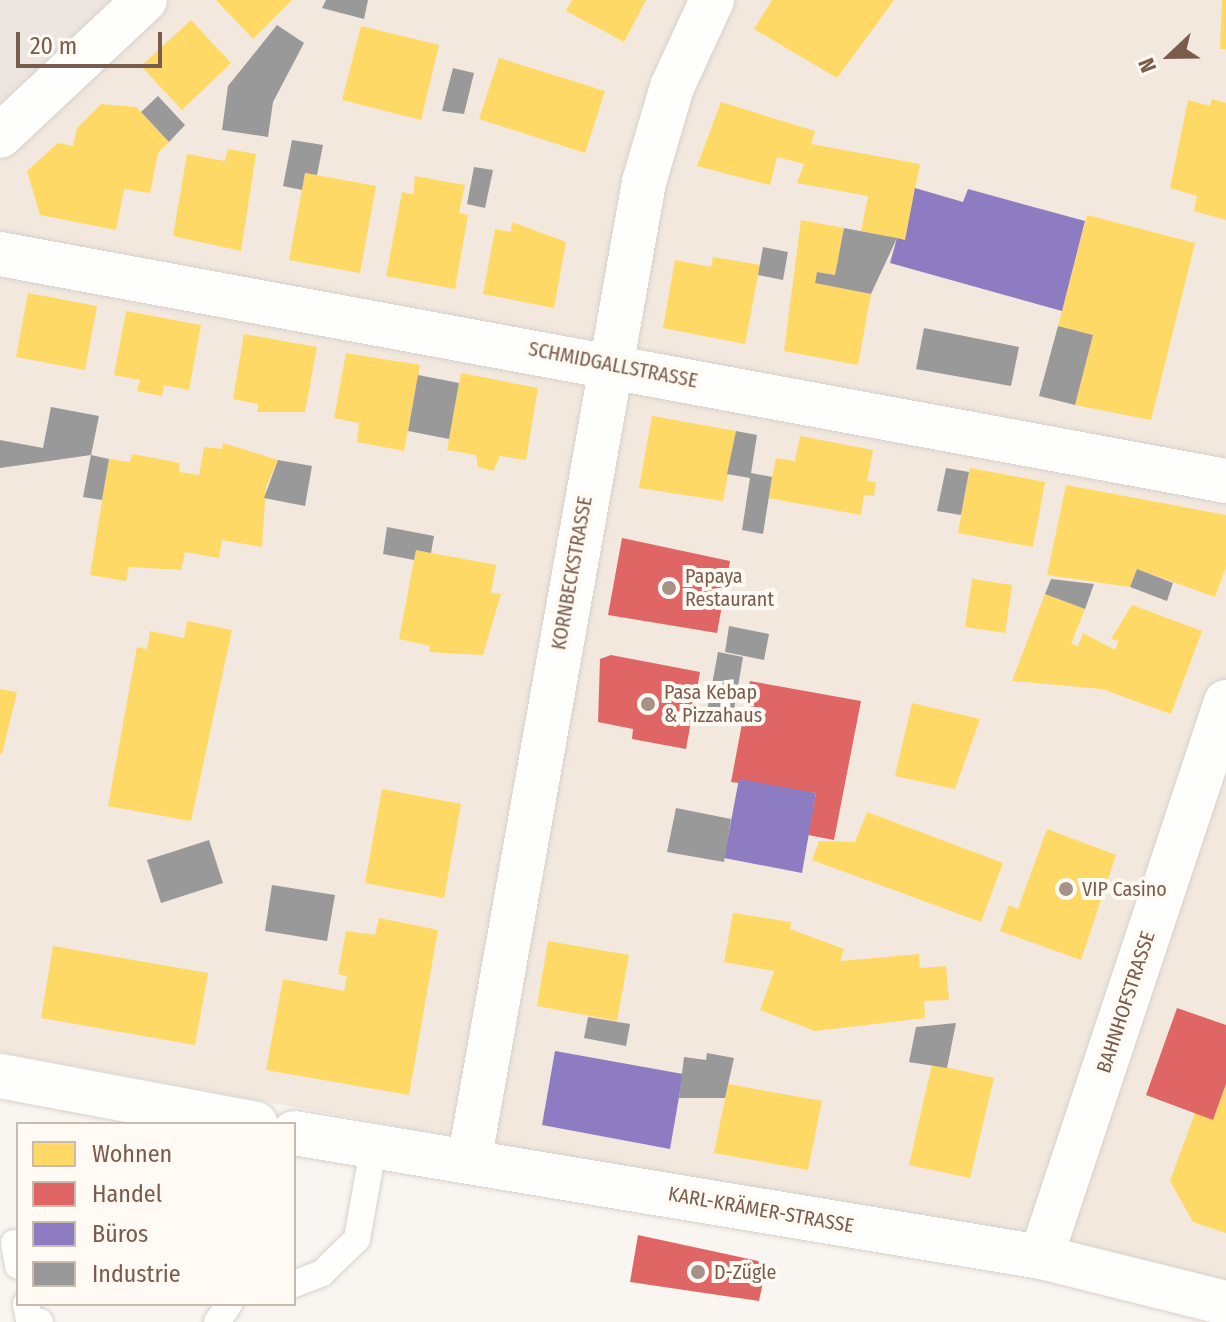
<!DOCTYPE html>
<html>
<head>
<meta charset="utf-8">
<style>
  body { margin:0 }
  #map { position:relative; width:1226px; height:1322px; overflow:hidden; background:#f9f5f0; font-family:"Fira Sans Condensed",sans-serif }
  div>[style] { position:absolute }
  [style*='--x'] { left:calc(var(--x)*1px); top:calc(var(--y)*1px); width:calc(var(--w)*1px); rotate:calc(var(--a)*1deg) }
  .residential>* { inset:0; background:#f2e8de }
  .industrial>* { inset:0; background:#ede5e0 }
  .homes>* { inset:0; background:#ffd966 }
  .shops>* { inset:0; background:#e06666 }
  .offices>* { inset:0; background:#8e7cc3 }
  .industry>* { inset:0; background:#999 }
  .roads { filter:drop-shadow(0 0 2px #d7d1cb) drop-shadow(0 0 2px #d7d1cb) }
  .lane>* { height:26px; margin:-13px; padding:0 13px; transform-origin:13px; border-radius:13px; background:#fefefd }
  .street>* { height:44px; margin:-22px; padding:0 22px; transform-origin:22px; border-radius:22px; background:#fefefd }
  .dots>* { width:22px; height:22px; translate:-50% -50%; box-sizing:border-box; border:4px solid #fffaf3; border-radius:50% }
  span { translate:-50% -50%; white-space:nowrap; text-align:center; line-height:1.15; -webkit-text-stroke:8px #fffaf3; paint-order:stroke }
  .street-label { font-size:20px; color:#7a5c4d }
  .poi-label { font-size:20px; color:#7a5c4d }
  .left { translate:0 -50%; text-align:left }
  .legend { position:absolute; left:16px; top:1122px; width:280px; height:184px; box-sizing:border-box; background:#fffaf3; border:2px solid #cabbb1; margin:0; padding:10px 14px; list-style:none; font-size:24px; color:#7a5c4d }
  .legend li { display:flex; align-items:center; gap:16px; height:40px }
  .legend b { width:40px; border:2px solid #cabbb1 }
  .north { position:absolute; left:1130px; top:16px; width:80px; height:80px; -webkit-text-stroke:6px #fffaf3; paint-order:stroke; rotate:248deg; font-size:22px; font-weight:700; line-height:32px; text-align:center; color:#7a5c4d }
  .north::after { content:''; display:block; margin:auto; width:28px; height:36px; background:#7a5c4d; clip-path:polygon(50% 0,100% 100%,50% 72%,0 100%) }
  .scale { position:absolute; left:16px; top:32px; width:146px; height:36px; box-sizing:border-box; border:4px solid #7a5c4d; border-top:0; padding-left:10px; font-size:24px; line-height:28px; white-space:nowrap; color:#7a5c4d; -webkit-text-stroke:6px #fffaf3; paint-order:stroke }
</style>
</head>
<body>
<div id="map">
  <div class="residential">
    <div style="clip-path:polygon(170px 0,1226px 0,1226px 1281px,0 1052px,0 160px)"></div>
  </div>
  <div class="industrial">
    <div style="clip-path:polygon(0 0,123px 0,0 118px)"></div>
  </div>
  <div class="homes">
    <div style="clip-path:polygon(216px 0,292px 0,253px 39px)"></div>
    <div style="clip-path:polygon(572px 0,646px 0,624px 42px,566px 11px)"></div>
    <div style="clip-path:polygon(772px 0,894px 0,837px 78px,754px 29px)"></div>
    <div style="clip-path:polygon(1222px 0,1226px 0,1226px 49px,1220px 49px)"></div>
    <div style="clip-path:polygon(191px 20px,231px 63px,182px 110px,141px 66px)"></div>
    <div style="clip-path:polygon(361px 26px,439px 45px,421px 120px,342px 100px)"></div>
    <div style="clip-path:polygon(499px 58px,605px 91px,585px 153px,479px 119px)"></div>
    <div style="clip-path:polygon(1212px 99px,1226px 103px,1226px 220px,1194px 211px,1197px 196px,1170px 188px,1188px 100px,1210px 106px)"></div>
    <div style="clip-path:polygon(721px 102px,815px 131px,811px 144px,920px 164px,905px 240px,861px 231px,868px 196px,797px 183px,804px 164px,777px 157px,770px 185px,697px 166px)"></div>
    <div style="clip-path:polygon(101px 104px,136px 107px,169px 142px,158px 153px,150px 193px,124px 189px,116px 230px,40px 215px,27px 171px,58px 143px,73px 146px,77px 128px)"></div>
    <div style="clip-path:polygon(228px 149px,256px 154px,241px 251px,173px 236px,187px 154px,225px 161px)"></div>
    <div style="clip-path:polygon(305px 173px,376px 186px,360px 273px,289px 260px)"></div>
    <div style="clip-path:polygon(415px 176px,465px 185px,459px 213px,468px 215px,455px 289px,386px 276px,402px 192px,413px 194px)"></div>
    <div style="clip-path:polygon(1087px 215px,1195px 243px,1151px 420px,1075px 405px,1093px 335px,1058px 326px)"></div>
    <div style="clip-path:polygon(801px 220px,844px 228px,835px 275px,817px 272px,815px 283px,871px 294px,858px 365px,784px 351px)"></div>
    <div style="clip-path:polygon(512px 222px,566px 242px,554px 308px,483px 294px,495px 229px,511px 232px)"></div>
    <div style="clip-path:polygon(713px 257px,760px 265px,745px 344px,663px 328px,675px 260px,711px 267px)"></div>
    <div style="clip-path:polygon(28px 293px,97px 306px,85px 370px,16px 357px)"></div>
    <div style="clip-path:polygon(126px 311px,201px 325px,189px 390px,164px 385px,162px 396px,137px 391px,140px 380px,114px 375px)"></div>
    <div style="clip-path:polygon(244px 334px,317px 347px,305px 412px,257px 412px,258px 404px,233px 399px)"></div>
    <div style="clip-path:polygon(346px 353px,420px 365px,404px 451px,357px 442px,359px 423px,334px 418px)"></div>
    <div style="clip-path:polygon(461px 373px,538px 388px,526px 460px,500px 456px,493px 471px,478px 467px,476px 455px,447px 450px)"></div>
    <div style="clip-path:polygon(652px 416px,736px 431px,723px 501px,639px 488px)"></div>
    <div style="clip-path:polygon(800px 436px,873px 450px,867px 481px,876px 482px,874px 496px,864px 495px,861px 515px,768px 498px,776px 458px,795px 461px)"></div>
    <div style="clip-path:polygon(223px 443px,278px 460px,266px 487px,262px 547px,222px 540px,219px 558px,185px 552px,181px 570px,129px 567px,126px 581px,90px 575px,109px 459px,130px 462px,132px 454px,180px 463px,179px 472px,199px 475px,204px 447px,222px 449px)"></div>
    <div style="clip-path:polygon(970px 468px,1045px 482px,1033px 547px,958px 533px)"></div>
    <div style="clip-path:polygon(1066px 485px,1226px 515px,1226px 567px,1215px 597px,1137px 569px,1130px 587px,1047px 575px)"></div>
    <div style="clip-path:polygon(416px 550px,496px 565px,491px 593px,501px 594px,483px 655px,429px 652px,430px 646px,399px 639px)"></div>
    <div style="clip-path:polygon(972px 579px,1012px 585px,1005px 633px,965px 627px)"></div>
    <div style="clip-path:polygon(1045px 594px,1085px 609px,1071px 644px,1078px 646px,1083px 633px,1115px 650px,1119px 641px,1111px 639px,1132px 605px,1202px 631px,1171px 714px,1102px 689px,1012px 681px)"></div>
    <div style="clip-path:polygon(187px 621px,232px 630px,191px 821px,108px 806px,137px 647px,147px 649px,150px 631px,184px 638px)"></div>
    <div style="clip-path:polygon(0 689px,17px 692px,2px 754px,0 754px)"></div>
    <div style="clip-path:polygon(912px 703px,980px 719px,955px 789px,895px 776px)"></div>
    <div style="clip-path:polygon(382px 789px,461px 804px,444px 898px,365px 883px)"></div>
    <div style="clip-path:polygon(867px 812px,1003px 863px,981px 922px,812px 860px,819px 841px,855px 842px)"></div>
    <div style="clip-path:polygon(1047px 829px,1116px 855px,1081px 960px,1000px 931px,1009px 905px,1018px 909px)"></div>
    <div style="clip-path:polygon(733px 913px,791px 922px,790px 929px,844px 949px,840px 961px,919px 954px,920px 968px,946px 966px,949px 1000px,924px 1001px,925px 1018px,815px 1031px,760px 1010px,774px 971px,724px 962px)"></div>
    <div style="clip-path:polygon(379px 918px,438px 930px,409px 1095px,266px 1070px,283px 979px,344px 991px,347px 976px,338px 974px,346px 931px,375px 935px)"></div>
    <div style="clip-path:polygon(548px 941px,629px 955px,617px 1021px,537px 1006px)"></div>
    <div style="clip-path:polygon(53px 946px,208px 973px,195px 1045px,41px 1018px)"></div>
    <div style="clip-path:polygon(932px 1064px,994px 1078px,970px 1178px,909px 1165px)"></div>
    <div style="clip-path:polygon(728px 1084px,822px 1101px,808px 1170px,714px 1153px)"></div>
    <div style="clip-path:polygon(1226px 1085px,1226px 1233px,1193px 1222px,1170px 1181px,1195px 1113px,1213px 1120px)"></div>
  </div>
  <div class="shops">
    <div style="clip-path:polygon(622px 538px,730px 561px,717px 633px,608px 615px)"></div>
    <div style="clip-path:polygon(611px 655px,700px 672px,686px 749px,632px 739px,633px 729px,598px 722px,600px 659px)"></div>
    <div style="clip-path:polygon(750px 681px,861px 701px,834px 840px,808px 835px,816px 793px,731px 782px)"></div>
    <div style="clip-path:polygon(1177px 1008px,1226px 1025px,1226px 1084px,1213px 1120px,1146px 1095px)"></div>
    <div style="clip-path:polygon(638px 1235px,767px 1263px,759px 1301px,630px 1282px)"></div>
  </div>
  <div class="offices">
    <div style="clip-path:polygon(915px 188px,963px 202px,968px 189px,1085px 221px,1062px 311px,890px 263px,897px 238px,905px 240px)"></div>
    <div style="clip-path:polygon(739px 779px,816px 793px,802px 873px,724px 858px)"></div>
    <div style="clip-path:polygon(555px 1051px,683px 1074px,670px 1149px,542px 1125px)"></div>
  </div>
  <div class="industry">
    <div style="clip-path:polygon(326px 0,368px 0,364px 19px,322px 8px)"></div>
    <div style="clip-path:polygon(277px 25px,304px 43px,273px 102px,268px 137px,222px 130px,228px 86px)"></div>
    <div style="clip-path:polygon(453px 68px,474px 73px,464px 114px,442px 111px)"></div>
    <div style="clip-path:polygon(158px 96px,185px 125px,169px 142px,141px 112px)"></div>
    <div style="clip-path:polygon(292px 140px,323px 145px,317px 175px,305px 173px,302px 190px,283px 186px)"></div>
    <div style="clip-path:polygon(474px 167px,493px 170px,485px 208px,467px 204px)"></div>
    <div style="clip-path:polygon(844px 228px,897px 238px,871px 294px,815px 283px,817px 272px,835px 275px)"></div>
    <div style="clip-path:polygon(763px 247px,788px 252px,783px 280px,758px 275px)"></div>
    <div style="clip-path:polygon(1058px 326px,1093px 335px,1075px 405px,1039px 396px)"></div>
    <div style="clip-path:polygon(924px 328px,1019px 347px,1011px 386px,916px 369px)"></div>
    <div style="clip-path:polygon(418px 375px,459px 383px,449px 439px,408px 431px)"></div>
    <div style="clip-path:polygon(51px 407px,99px 416px,91px 455px,0 468px,0 440px,43px 448px)"></div>
    <div style="clip-path:polygon(736px 431px,757px 435px,751px 473px,772px 477px,763px 534px,742px 530px,750px 478px,727px 474px)"></div>
    <div style="clip-path:polygon(91px 455px,109px 459px,102px 500px,83px 497px)"></div>
    <div style="clip-path:polygon(278px 460px,312px 466px,305px 506px,264px 498px)"></div>
    <div style="clip-path:polygon(946px 468px,969px 472px,961px 515px,937px 511px)"></div>
    <div style="clip-path:polygon(387px 527px,434px 536px,431px 553px,416px 550px,414px 560px,383px 554px)"></div>
    <div style="clip-path:polygon(1137px 569px,1173px 583px,1167px 601px,1130px 587px)"></div>
    <div style="clip-path:polygon(1051px 579px,1094px 584px,1085px 609px,1045px 594px)"></div>
    <div style="clip-path:polygon(729px 626px,769px 634px,764px 660px,725px 652px)"></div>
    <div style="clip-path:polygon(718px 652px,743px 657px,732px 721px,706px 717px)"></div>
    <div style="clip-path:polygon(676px 808px,731px 819px,724px 862px,667px 852px)"></div>
    <div style="clip-path:polygon(209px 840px,223px 883px,161px 903px,147px 860px)"></div>
    <div style="clip-path:polygon(272px 885px,335px 895px,327px 941px,265px 931px)"></div>
    <div style="clip-path:polygon(588px 1017px,630px 1024px,626px 1046px,584px 1038px)"></div>
    <div style="clip-path:polygon(956px 1023px,947px 1068px,909px 1062px,916px 1027px)"></div>
    <div style="clip-path:polygon(707px 1053px,734px 1058px,725px 1098px,679px 1098px,684px 1057px,706px 1060px)"></div>
  </div>
  <div class="roads">
    <div class="lane">
      <div style="--x:14;--y:1243;--w:23;--a:80"></div>
      <div style="--x:294;--y:1284;--w:30;--a:-21"></div>
      <div style="--x:322;--y:1273;--w:49;--a:-44.2"></div>
      <div style="--x:357;--y:1239;--w:97;--a:-79.9"></div>
      <div style="--x:26;--y:1304;--w:16;--a:79"></div>
      <div style="--x:29;--y:1320;--w:11;--a:10"></div>
      <div style="--x:217;--y:1322;--w:22;--a:-56"></div>
    </div>
    <div class="street">
      <div style="--x:0;--y:136;--w:199;--a:-43.2"></div>
      <div style="--x:0;--y:254;--w:1247;--a:10.49"></div>
      <div style="--x:0;--y:1076;--w:260;--a:10.6"></div>
      <div style="--x:294;--y:1133;--w:757;--a:9.43"></div>
      <div style="--x:1041;--y:1257;--w:191;--a:14"></div>
      <div style="--x:470;--y:1157;--w:990;--a:-79.88"></div>
      <div style="--x:644;--y:182;--w:99;--a:-73.6"></div>
      <div style="--x:672;--y:87;--w:96;--a:-65.3"></div>
      <div style="--x:1041;--y:1257;--w:585;--a:-71.57"></div>
    </div>
  </div>
  <div class="dots">
    <div style="left:669px;top:588px;background:#a69286"></div>
    <div style="left:648px;top:704px;background:#a69286"></div>
    <div style="left:1066px;top:889px;background:#a69286"></div>
    <div style="left:698px;top:1272px;background:#a69286"></div>
  </div>
  <div class="street-label">
    <span style="left:613px;top:365px;rotate:11deg">SCHMIDGALLSTRASSE</span>
    <span style="left:572px;top:573px;rotate:-80deg">KORNBECKSTRASSE</span>
    <span style="left:1126px;top:1002px;rotate:-72deg">BAHNHOFSTRASSE</span>
    <span style="left:761px;top:1210px;rotate:10deg">KARL-KRÄMER-STRASSE</span>
  </div>
  <div class="poi-label">
    <span class="left" style="left:685px;top:588px">Papaya<br>Restaurant</span>
    <span class="left" style="left:664px;top:704px">Pasa Kebap<br>&amp; Pizzahaus</span>
    <span class="left" style="left:1082px;top:889px">VIP Casino</span>
    <span class="left" style="left:714px;top:1272px">D-Zügle</span>
  </div>
  <ul class="legend">
  <li><b style="height:22px;background:#ffd966"></b>Wohnen</li>
  <li><b style="height:22px;background:#e06666"></b>Handel</li>
  <li><b style="height:22px;background:#8e7cc3"></b>Büros</li>
  <li><b style="height:22px;background:#999"></b>Industrie</li>
  </ul>
  <div class="north">N</div>
  <div class="scale">20 m</div>
</div>
</body>
</html>
